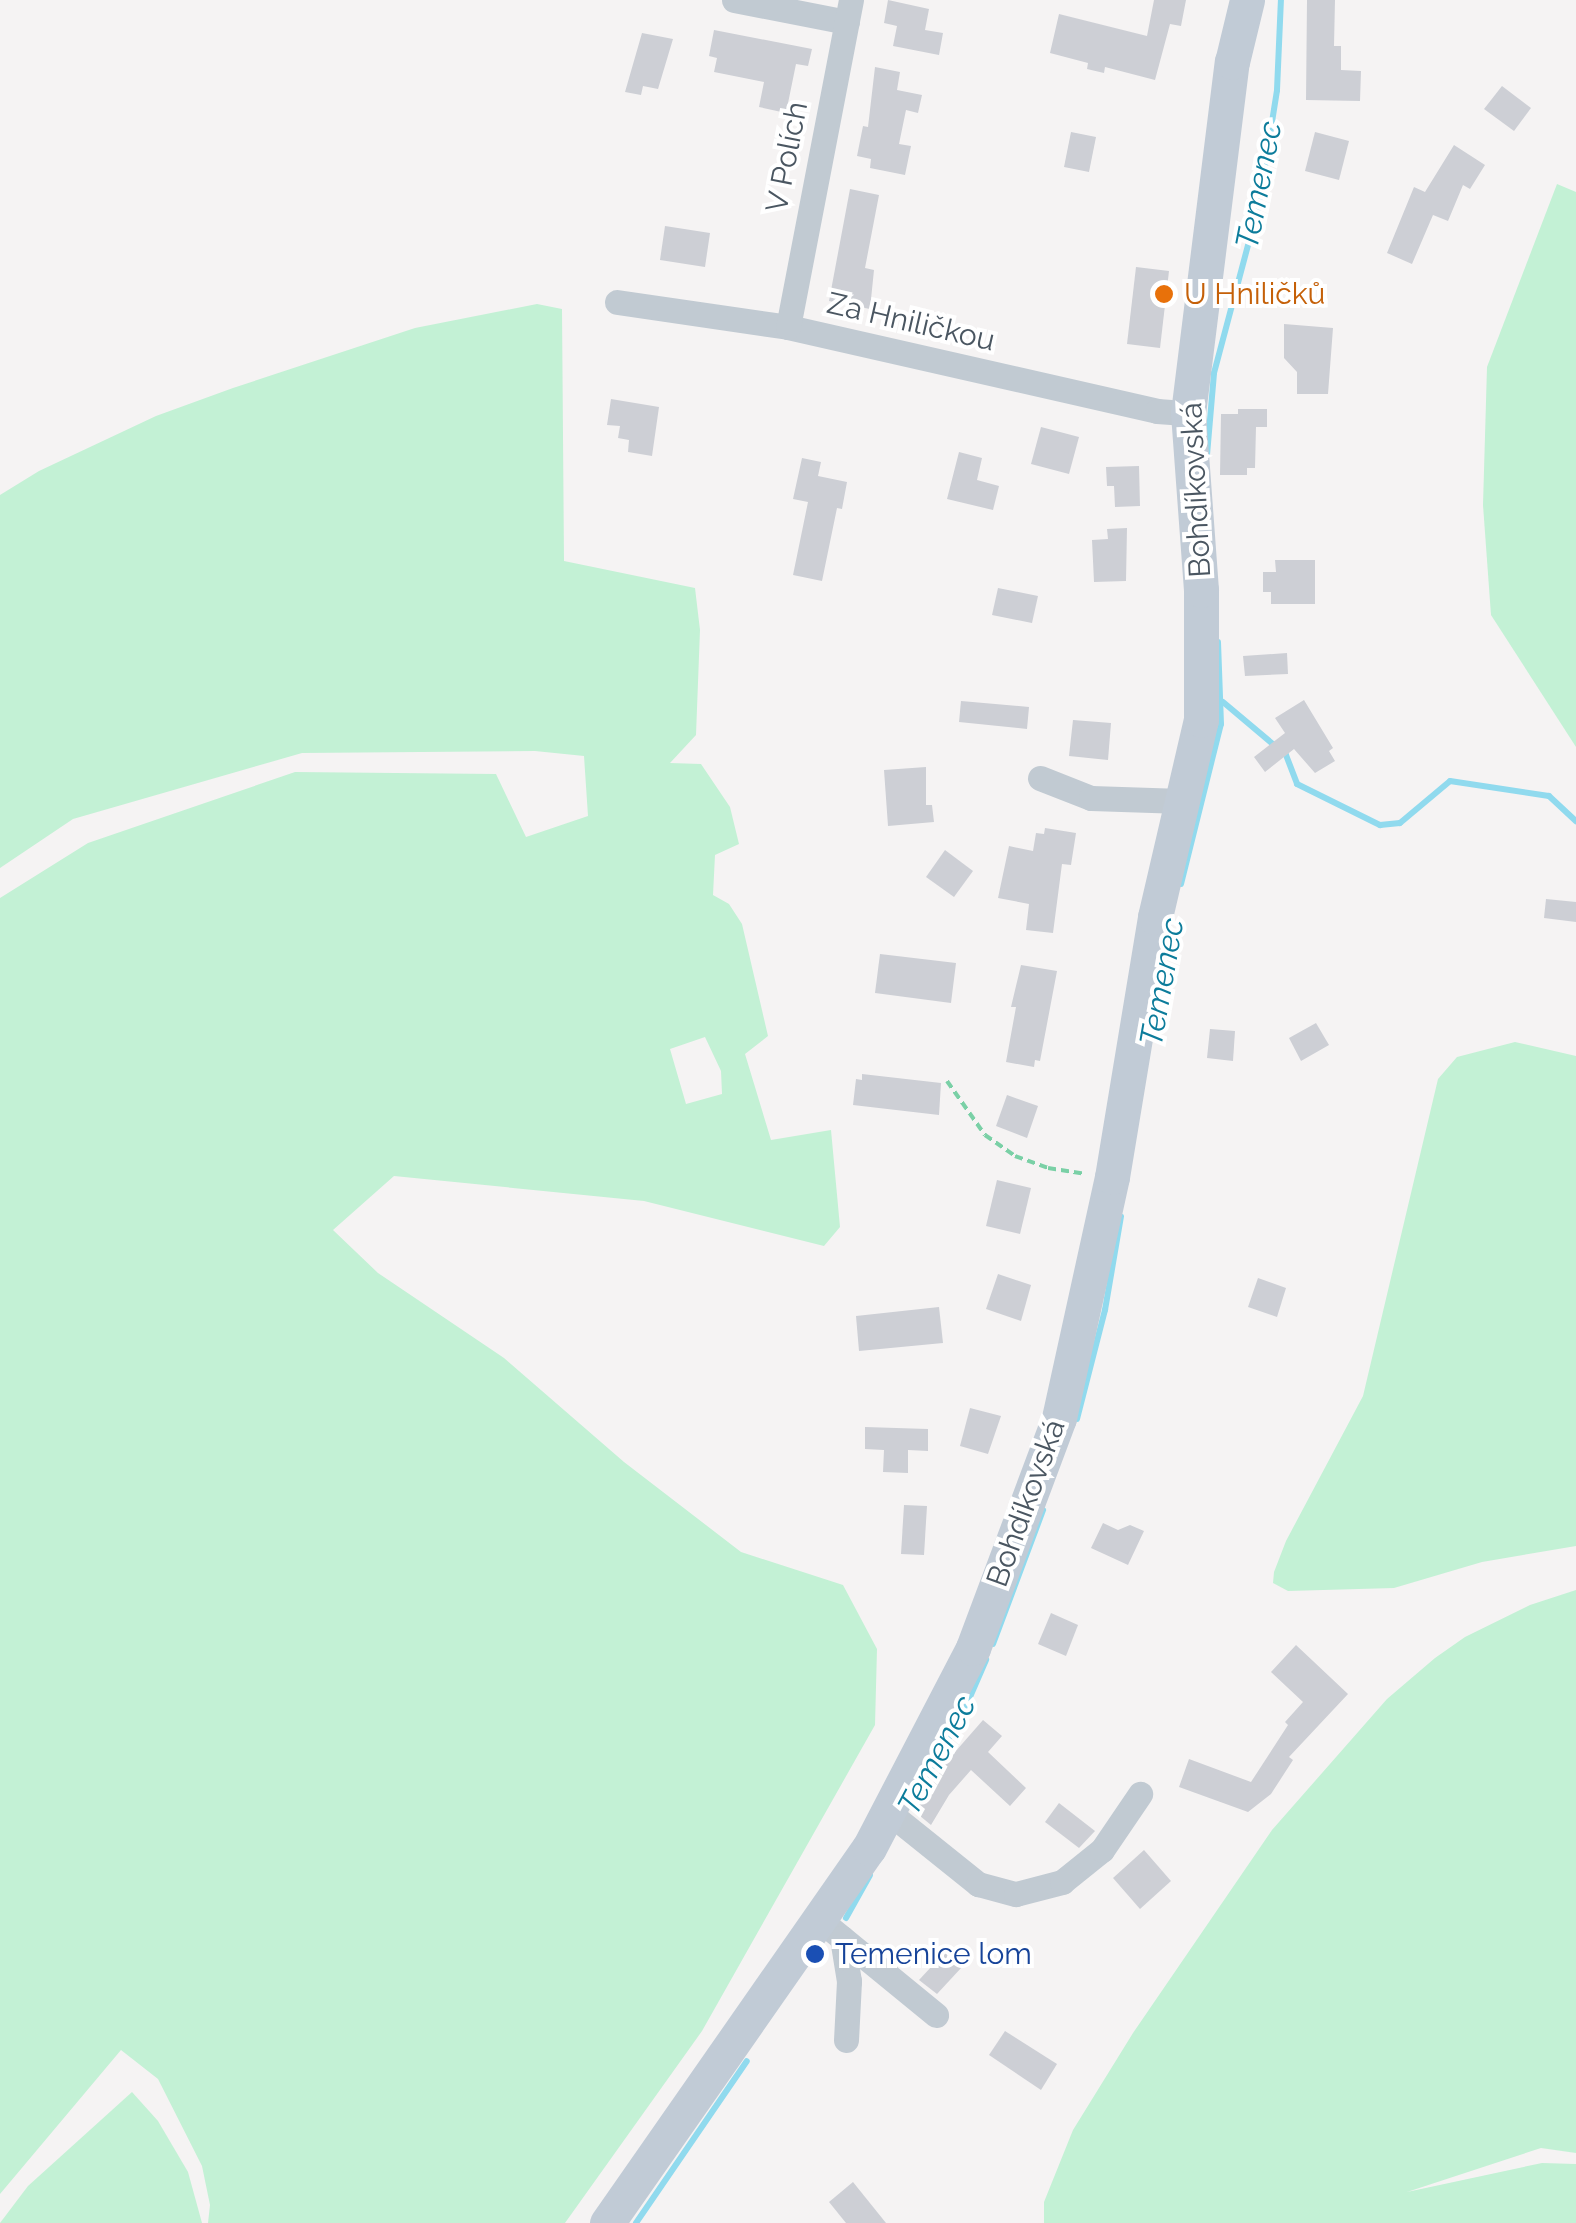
<!DOCTYPE html>
<html>
<head>
<meta charset="utf-8">
<style>
  body { margin:0 }
  #map { position:relative; width:1576px; height:2223px; overflow:hidden; background:#f5f3f3; font-family:Raleway,sans-serif }
  div>[style] { position:absolute }
  [style*='--x'] { left:calc(var(--x)*1px); top:calc(var(--y)*1px); width:calc(var(--w)*1px); rotate:calc(var(--a)*1deg) }
  .green>* { inset:0; background:#c3f1d5 }
  .stream>* { height:6px; margin:-3px; padding:0 3px; transform-origin:3px; border-radius:3px; background:#90daee }
  .building>* { inset:0; background:#cdcfd5 }
  .path>* { height:4px; margin-top:-2px; transform-origin:0; background:repeating-linear-gradient(90deg,#7ad0a6 0 8px,transparent 0 13px) }
  .street>* { height:25px; margin:-12.5px; padding:0 12.5px; transform-origin:12.5px; border-radius:12.5px; background:#c1cad2 }
  .secondary>* { height:35px; margin:-17.5px; padding:0 17.5px; transform-origin:17.5px; border-radius:17.5px; background:#c1cbd6 }
  .dots>* { width:28px; height:28px; translate:-50% -50%; box-sizing:border-box; border:5px solid #fff; border-radius:50% }
  span { translate:-50% -50%; white-space:nowrap; text-align:center; line-height:1.15; -webkit-text-stroke:8px #fff; paint-order:stroke }
  .street-label { font-size:30px; color:#4a5661 }
  .food-label { font-size:30px; color:#c56008 }
  .left { translate:0 -50%; text-align:left }
  .transit-label { font-size:30px; color:#164399 }
  .water-label { font-size:32px; color:#0c7c9b; font-style:italic }
</style>
</head>
<body>
<div id="map">
  <div class="green">
    <div style="clip-path:polygon(1557px 184px,1576px 192px,1576px 747px,1491px 615px,1483px 505px,1487px 367px)"></div>
    <div style="clip-path:polygon(evenodd,537px 304px,562px 309px,564px 561px,695px 588px,700px 630px,696px 735px,670px 763px,701px 764px,730px 807px,739px 844px,715px 855px,713px 895px,729px 904px,742px 924px,768px 1036px,745px 1054px,771px 1140px,831px 1130px,840px 1227px,824px 1246px,644px 1201px,394px 1176px,333px 1230px,378px 1273px,504px 1358px,624px 1462px,741px 1552px,843px 1585px,877px 1649px,875px 1725px,702px 2031px,565px 2223px,208px 2223px,210px 2205px,202px 2166px,158px 2079px,121px 2050px,0 2194px,0 898px,88px 843px,295px 772px,496px 774px,526px 837px,588px 816px,584px 756px,535px 751px,302px 753px,73px 819px,0 868px,0 495px,39px 471px,156px 416px,233px 388px,415px 328px,537px 304px,705px 1037px,721px 1071px,722px 1094px,686px 1104px,670px 1049px,705px 1037px)"></div>
    <div style="clip-path:polygon(1515px 1042px,1576px 1056px,1576px 1546px,1482px 1562px,1394px 1588px,1288px 1591px,1273px 1583px,1274px 1572px,1286px 1541px,1363px 1396px,1438px 1079px,1457px 1057px)"></div>
    <div style="clip-path:polygon(1576px 1590px,1576px 2153px,1541px 2148px,1407px 2192px,1542px 2163px,1576px 2164px,1576px 2223px,1044px 2223px,1044px 2202px,1073px 2130px,1133px 2033px,1272px 1830px,1387px 1699px,1435px 1658px,1465px 1637px,1530px 1605px)"></div>
    <div style="clip-path:polygon(132px 2092px,158px 2121px,188px 2172px,202px 2223px,0 2223px,28px 2186px)"></div>
  </div>
  <div class="stream">
    <div style="--x:1207;--y:455;--w:82;--a:-85.1"></div>
    <div style="--x:1214;--y:373;--w:175;--a:-75.1"></div>
    <div style="--x:1259;--y:204;--w:115;--a:-81"></div>
    <div style="--x:1277;--y:90;--w:90;--a:-87.5"></div>
    <div style="--x:1223;--y:702;--w:82;--a:40.1"></div>
    <div style="--x:1286;--y:755;--w:31;--a:69"></div>
    <div style="--x:1297;--y:784;--w:93;--a:26.3"></div>
    <div style="--x:1380;--y:825;--w:20;--a:-6"></div>
    <div style="--x:1400;--y:823;--w:65;--a:-40"></div>
    <div style="--x:1450;--y:781;--w:100;--a:8.6"></div>
    <div style="--x:1549;--y:796;--w:37;--a:43"></div>
    <div style="--x:1181;--y:884;--w:165;--a:-76"></div>
    <div style="--x:1221;--y:724;--w:82;--a:-92.1"></div>
    <div style="--x:1077;--y:1419;--w:113;--a:-75.6"></div>
    <div style="--x:1105;--y:1310;--w:95;--a:-80.3"></div>
    <div style="--x:993;--y:1644;--w:143;--a:-69.5"></div>
    <div style="--x:914;--y:1799;--w:99;--a:-60.3"></div>
    <div style="--x:963;--y:1713;--w:58;--a:-66.5"></div>
    <div style="--x:846;--y:1918;--w:49;--a:-60.8"></div>
    <div style="--x:636;--y:2223;--w:196;--a:-55.6"></div>
  </div>
  <div class="building">
    <div style="clip-path:polygon(888px 0,929px 9px,925px 30px,943px 33px,939px 55px,893px 46px,897px 26px,884px 23px)"></div>
    <div style="clip-path:polygon(1154px 0,1186px 0,1181px 26px,1170px 24px,1155px 80px,1105px 67px,1104px 73px,1087px 69px,1088px 63px,1050px 53px,1059px 14px,1147px 36px)"></div>
    <div style="clip-path:polygon(1307px 0,1335px 0,1334px 46px,1341px 46px,1341px 70px,1361px 71px,1360px 101px,1306px 100px)"></div>
    <div style="clip-path:polygon(714px 30px,812px 49px,808px 66px,796px 64px,786px 113px,759px 107px,764px 82px,714px 72px,717px 58px,709px 56px)"></div>
    <div style="clip-path:polygon(642px 33px,673px 39px,658px 89px,643px 86px,641px 95px,625px 92px)"></div>
    <div style="clip-path:polygon(875px 67px,900px 72px,897px 90px,922px 95px,918px 113px,906px 110px,899px 144px,911px 146px,905px 175px,870px 168px,871px 159px,857px 156px,863px 126px,868px 127px)"></div>
    <div style="clip-path:polygon(1502px 86px,1531px 108px,1514px 131px,1484px 109px)"></div>
    <div style="clip-path:polygon(1071px 132px,1096px 137px,1089px 172px,1064px 167px)"></div>
    <div style="clip-path:polygon(1315px 132px,1349px 141px,1339px 180px,1305px 171px)"></div>
    <div style="clip-path:polygon(1454px 145px,1485px 165px,1470px 189px,1463px 185px,1448px 221px,1433px 215px,1412px 264px,1387px 253px,1414px 187px,1425px 192px)"></div>
    <div style="clip-path:polygon(850px 189px,879px 195px,865px 268px,874px 270px,870px 309px,829px 301px)"></div>
    <div style="clip-path:polygon(665px 226px,710px 233px,705px 267px,660px 260px)"></div>
    <div style="clip-path:polygon(1136px 267px,1169px 271px,1160px 348px,1127px 344px)"></div>
    <div style="clip-path:polygon(1284px 324px,1333px 328px,1328px 394px,1297px 394px,1297px 372px,1284px 358px)"></div>
    <div style="clip-path:polygon(611px 399px,659px 407px,652px 456px,628px 452px,629px 440px,618px 438px,620px 426px,607px 425px)"></div>
    <div style="clip-path:polygon(1238px 409px,1267px 409px,1267px 427px,1256px 427px,1255px 468px,1247px 468px,1247px 475px,1220px 475px,1221px 414px,1238px 414px)"></div>
    <div style="clip-path:polygon(1041px 427px,1079px 437px,1069px 474px,1031px 464px)"></div>
    <div style="clip-path:polygon(959px 452px,982px 458px,977px 480px,999px 486px,993px 510px,947px 499px)"></div>
    <div style="clip-path:polygon(802px 458px,821px 462px,818px 476px,847px 482px,842px 509px,837px 508px,822px 581px,793px 575px,808px 502px,793px 499px)"></div>
    <div style="clip-path:polygon(1139px 466px,1140px 506px,1115px 507px,1114px 486px,1107px 486px,1106px 467px)"></div>
    <div style="clip-path:polygon(1127px 528px,1126px 581px,1094px 582px,1092px 540px,1108px 539px,1107px 529px)"></div>
    <div style="clip-path:polygon(1275px 560px,1315px 560px,1315px 604px,1271px 604px,1271px 592px,1263px 592px,1263px 572px,1276px 572px)"></div>
    <div style="clip-path:polygon(998px 588px,1038px 596px,1032px 623px,992px 615px)"></div>
    <div style="clip-path:polygon(1287px 653px,1288px 674px,1245px 676px,1243px 656px)"></div>
    <div style="clip-path:polygon(1304px 700px,1333px 748px,1329px 751px,1335px 761px,1315px 773px,1294px 749px,1265px 772px,1254px 757px,1285px 733px,1275px 718px)"></div>
    <div style="clip-path:polygon(961px 701px,1029px 707px,1027px 729px,959px 722px)"></div>
    <div style="clip-path:polygon(1073px 720px,1111px 723px,1108px 760px,1069px 756px)"></div>
    <div style="clip-path:polygon(926px 767px,926px 805px,932px 805px,934px 822px,888px 826px,884px 770px)"></div>
    <div style="clip-path:polygon(1045px 828px,1076px 833px,1071px 865px,1062px 864px,1053px 933px,1026px 930px,1029px 904px,998px 898px,1009px 846px,1033px 851px,1036px 833px,1044px 834px)"></div>
    <div style="clip-path:polygon(945px 850px,973px 871px,954px 897px,926px 877px)"></div>
    <div style="clip-path:polygon(1546px 899px,1576px 902px,1576px 922px,1544px 918px)"></div>
    <div style="clip-path:polygon(880px 954px,956px 963px,951px 1003px,875px 993px)"></div>
    <div style="clip-path:polygon(1021px 965px,1057px 971px,1040px 1061px,1035px 1060px,1034px 1067px,1006px 1062px,1016px 1007px,1011px 1007px)"></div>
    <div style="clip-path:polygon(1316px 1023px,1329px 1045px,1301px 1061px,1289px 1038px)"></div>
    <div style="clip-path:polygon(1210px 1029px,1235px 1031px,1233px 1061px,1207px 1058px)"></div>
    <div style="clip-path:polygon(862px 1074px,941px 1083px,939px 1115px,853px 1105px,856px 1079px,862px 1080px)"></div>
    <div style="clip-path:polygon(1007px 1095px,1038px 1106px,1027px 1138px,996px 1126px)"></div>
    <div style="clip-path:polygon(997px 1180px,1031px 1188px,1020px 1234px,986px 1226px)"></div>
    <div style="clip-path:polygon(998px 1274px,1031px 1285px,1021px 1321px,986px 1309px)"></div>
    <div style="clip-path:polygon(1258px 1278px,1286px 1288px,1277px 1317px,1248px 1307px)"></div>
    <div style="clip-path:polygon(939px 1307px,943px 1343px,859px 1351px,856px 1316px)"></div>
    <div style="clip-path:polygon(970px 1408px,1001px 1416px,988px 1454px,960px 1446px)"></div>
    <div style="clip-path:polygon(865px 1427px,928px 1429px,928px 1451px,908px 1450px,908px 1473px,883px 1472px,884px 1450px,865px 1449px)"></div>
    <div style="clip-path:polygon(904px 1505px,927px 1506px,924px 1555px,901px 1554px)"></div>
    <div style="clip-path:polygon(1103px 1523px,1118px 1530px,1130px 1525px,1144px 1531px,1128px 1565px,1091px 1548px)"></div>
    <div style="clip-path:polygon(1051px 1613px,1078px 1625px,1066px 1656px,1038px 1644px)"></div>
    <div style="clip-path:polygon(1296px 1645px,1348px 1694px,1289px 1757px,1293px 1760px,1271px 1794px,1248px 1812px,1179px 1787px,1189px 1759px,1251px 1782px,1288px 1725px,1285px 1722px,1303px 1702px,1271px 1672px)"></div>
    <div style="clip-path:polygon(983px 1720px,1002px 1736px,988px 1752px,1026px 1788px,1010px 1806px,971px 1770px,949px 1795px,931px 1825px,914px 1811px,948px 1760px)"></div>
    <div style="clip-path:polygon(1059px 1803px,1095px 1831px,1079px 1848px,1045px 1822px)"></div>
    <div style="clip-path:polygon(1144px 1850px,1171px 1881px,1140px 1909px,1113px 1878px)"></div>
    <div style="clip-path:polygon(945px 1952px,962px 1967px,937px 1994px,919px 1980px)"></div>
    <div style="clip-path:polygon(1005px 2031px,1057px 2064px,1041px 2090px,989px 2055px)"></div>
    <div style="clip-path:polygon(853px 2182px,886px 2223px,846px 2223px,829px 2202px)"></div>
  </div>
  <div class="path">
    <div style="--x:947;--y:1081;--w:66;--a:54.9"></div>
    <div style="--x:985;--y:1135;--w:37;--a:35"></div>
    <div style="--x:1015;--y:1156;--w:35;--a:20"></div>
    <div style="--x:1048;--y:1168;--w:37;--a:9"></div>
  </div>
  <div class="street">
    <div style="--x:734;--y:0;--w:115;--a:11"></div>
    <div style="--x:617;--y:302;--w:173;--a:8.3"></div>
    <div style="--x:788;--y:327;--w:378;--a:12.8"></div>
    <div style="--x:1157;--y:411;--w:31;--a:4"></div>
    <div style="--x:788;--y:327;--w:333;--a:-79.1"></div>
    <div style="--x:1040;--y:778;--w:55;--a:21.4"></div>
    <div style="--x:1091;--y:798;--w:91;--a:1.9"></div>
    <div style="--x:887;--y:1811;--w:117;--a:38.7"></div>
    <div style="--x:978;--y:1884;--w:39;--a:15"></div>
    <div style="--x:1016;--y:1894;--w:48;--a:-14.6"></div>
    <div style="--x:1062;--y:1882;--w:51;--a:-38.7"></div>
    <div style="--x:1102;--y:1850;--w:68;--a:-55.8"></div>
    <div style="--x:820;--y:1920;--w:150;--a:39.3"></div>
    <div style="--x:842;--y:1938;--w:44;--a:80.8"></div>
    <div style="--x:849;--y:1981;--w:59;--a:92.9"></div>
  </div>
  <div class="secondary">
    <div style="--x:607;--y:2223;--w:457;--a:-55.1"></div>
    <div style="--x:869;--y:1848;--w:225;--a:-62.5"></div>
    <div style="--x:973;--y:1648;--w:246;--a:-69.5"></div>
    <div style="--x:1059;--y:1418;--w:247;--a:-77.6"></div>
    <div style="--x:1112;--y:1177;--w:264;--a:-80.6"></div>
    <div style="--x:1155;--y:917;--w:202;--a:-76.9"></div>
    <div style="--x:1201;--y:720;--w:130;--a:-90"></div>
    <div style="--x:1201;--y:590;--w:177;--a:-94.2"></div>
    <div style="--x:1188;--y:413;--w:354;--a:-82.9"></div>
    <div style="--x:1232;--y:62;--w:64;--a:-76.4"></div>
  </div>
  <div class="dots">
    <div style="left:1164px;top:294px;background:#e8710a"></div>
    <div style="left:815px;top:1954px;background:#1a4fb4"></div>
  </div>
  <div class="street-label">
    <span style="left:787px;top:157px;rotate:-79deg">V Polích</span>
    <span style="left:911px;top:322px;rotate:13deg">Za Hniličkou</span>
    <span style="left:1196px;top:490px;rotate:-93deg">Bohdíkovská</span>
    <span style="left:1026px;top:1503px;rotate:-70deg">Bohdíkovská</span>
  </div>
  <div class="food-label">
    <span class="left" style="left:1184px;top:294px">U Hniličků</span>
  </div>
  <div class="transit-label">
    <span class="left" style="left:835px;top:1954px">Temenice lom</span>
  </div>
  <div class="water-label">
    <span style="left:1259px;top:185px;rotate:-79deg">Temenec</span>
    <span style="left:1162px;top:982px;rotate:-80deg">Temenec</span>
    <span style="left:937px;top:1755px;rotate:-62deg">Temenec</span>
  </div>
</div>
</body>
</html>
